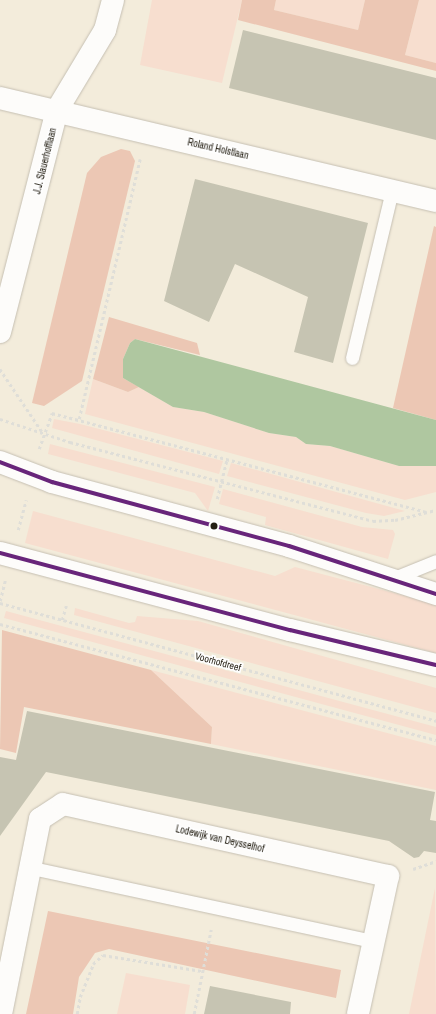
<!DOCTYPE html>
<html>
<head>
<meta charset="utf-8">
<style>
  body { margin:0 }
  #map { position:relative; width:436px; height:1014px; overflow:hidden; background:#f3ecdb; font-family:"Archivo Narrow",sans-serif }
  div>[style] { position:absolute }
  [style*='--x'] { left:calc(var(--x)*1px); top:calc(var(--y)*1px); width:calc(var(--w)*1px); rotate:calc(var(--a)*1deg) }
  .green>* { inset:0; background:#f7decf }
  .forest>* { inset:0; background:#ecc7b4 }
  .water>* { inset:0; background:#afc7a0 }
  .building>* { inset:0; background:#c6c4b2 }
  .path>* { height:2.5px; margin-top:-1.25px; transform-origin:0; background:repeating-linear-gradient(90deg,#dfded8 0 3px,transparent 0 6px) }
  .roads { filter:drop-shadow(0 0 1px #c5bfb2) drop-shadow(0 0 1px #c5bfb2) }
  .service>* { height:13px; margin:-6.5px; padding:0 6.5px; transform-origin:6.5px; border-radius:6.5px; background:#fdfcfa }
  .minor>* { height:22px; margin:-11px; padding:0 11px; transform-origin:11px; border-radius:11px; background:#fdfcfa }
  .tertiary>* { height:22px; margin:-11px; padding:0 11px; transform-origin:11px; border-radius:11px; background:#fdfcfa }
  .bus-1>* { height:4px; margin:-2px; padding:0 2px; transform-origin:2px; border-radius:2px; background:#68257a }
  .dots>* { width:11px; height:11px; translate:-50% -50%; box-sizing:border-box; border:2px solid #fefefe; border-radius:50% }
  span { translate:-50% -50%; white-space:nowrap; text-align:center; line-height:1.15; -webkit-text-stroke:3.5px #fefefe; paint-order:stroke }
  .street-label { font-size:10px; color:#241f13 }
</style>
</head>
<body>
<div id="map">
  <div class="green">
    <div style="clip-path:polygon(152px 0,242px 0,222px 83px,140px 65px)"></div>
    <div style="clip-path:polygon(276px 0,365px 0,358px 30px,274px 10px)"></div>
    <div style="clip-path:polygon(419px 0,436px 0,436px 63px,405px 55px)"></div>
    <div style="clip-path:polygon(93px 379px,128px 392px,139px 387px,173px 407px,204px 412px,269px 433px,296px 437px,306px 444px,330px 446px,399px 466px,436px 466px,436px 492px,405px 500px,85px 414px)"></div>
    <div style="clip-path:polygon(54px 419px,80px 424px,223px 461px,219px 474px,52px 428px)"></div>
    <div style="clip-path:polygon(50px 444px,215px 487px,208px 511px,195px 493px,48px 454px)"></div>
    <div style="clip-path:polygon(231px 463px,405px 511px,384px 516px,366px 513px,227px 476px)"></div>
    <div style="clip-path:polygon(223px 489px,362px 527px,393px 530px,395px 534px,388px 559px,265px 525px,266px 517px,219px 504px)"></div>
    <div style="clip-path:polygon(33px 511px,275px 576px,295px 567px,436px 604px,436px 653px,25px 543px)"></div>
    <div style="clip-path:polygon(75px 608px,129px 623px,135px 622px,137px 616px,198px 621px,436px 688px,436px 713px,74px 615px)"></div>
    <div style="clip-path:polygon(6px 611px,436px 727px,436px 735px,4px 618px)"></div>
    <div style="clip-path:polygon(151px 670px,436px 746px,436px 790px,211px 744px,212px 727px)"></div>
    <div style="clip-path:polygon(435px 888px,436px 1014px,409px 1014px)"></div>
    <div style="clip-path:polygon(126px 973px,190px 985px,185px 1014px,117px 1014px)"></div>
  </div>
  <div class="forest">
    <div style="clip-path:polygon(242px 0,276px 0,274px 10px,358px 30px,365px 0,419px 0,405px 55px,436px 63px,436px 71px,238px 20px)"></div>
    <div style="clip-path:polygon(121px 149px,130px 151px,135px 161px,82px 381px,44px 406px,32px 403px,87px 173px,101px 157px)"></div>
    <div style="clip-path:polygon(434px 226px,436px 227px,436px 420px,393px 408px)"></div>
    <div style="clip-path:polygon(109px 317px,197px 343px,200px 355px,135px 339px,130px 343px,123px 359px,123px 378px,139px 387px,128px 392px,93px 379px)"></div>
    <div style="clip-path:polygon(2px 630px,151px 670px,212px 727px,211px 744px,24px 707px,16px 753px,0 749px)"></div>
    <div style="clip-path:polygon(48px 911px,341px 970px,336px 998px,109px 949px,95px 953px,79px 977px,73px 1014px,26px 1014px)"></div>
  </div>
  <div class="water">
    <div style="clip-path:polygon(135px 339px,436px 420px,436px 466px,399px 466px,330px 446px,306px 444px,296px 437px,269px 433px,204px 412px,173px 407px,123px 378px,123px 359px,130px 343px)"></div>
  </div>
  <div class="building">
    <div style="clip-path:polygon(243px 30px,436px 78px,436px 140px,229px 88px)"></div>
    <div style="clip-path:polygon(195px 179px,368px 223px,333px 363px,294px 352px,308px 297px,235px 264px,209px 322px,164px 301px)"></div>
    <div style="clip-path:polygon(27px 711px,435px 792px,430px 820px,436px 821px,436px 853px,424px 851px,419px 857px,414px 858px,389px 841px,46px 772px,0 836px,0 757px,16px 760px)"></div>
    <div style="clip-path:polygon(210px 986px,291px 1002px,290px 1014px,204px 1014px)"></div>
  </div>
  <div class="path">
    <div style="--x:0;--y:369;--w:77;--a:56.1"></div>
    <div style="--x:0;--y:419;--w:74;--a:18.2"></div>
    <div style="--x:70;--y:442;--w:313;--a:14.6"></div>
    <div style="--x:373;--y:521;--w:22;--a:-3"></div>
    <div style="--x:395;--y:520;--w:42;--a:-13.7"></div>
    <div style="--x:79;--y:419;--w:267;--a:-76.8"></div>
    <div style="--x:39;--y:449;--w:38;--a:-70"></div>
    <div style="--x:52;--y:413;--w:389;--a:14.8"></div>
    <div style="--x:217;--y:499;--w:41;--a:-76"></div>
    <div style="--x:18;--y:530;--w:31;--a:-75"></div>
    <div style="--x:0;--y:601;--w:21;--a:-76"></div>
    <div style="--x:0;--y:603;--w:452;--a:15.1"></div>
    <div style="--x:62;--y:620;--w:15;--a:-74"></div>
    <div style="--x:0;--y:624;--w:451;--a:14.9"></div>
    <div style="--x:413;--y:869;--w:24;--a:-19"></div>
    <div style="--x:77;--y:1014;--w:17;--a:-80"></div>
    <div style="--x:80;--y:997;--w:35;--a:-68"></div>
    <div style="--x:93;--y:964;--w:13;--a:-42"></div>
    <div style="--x:103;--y:955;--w:100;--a:9.2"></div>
    <div style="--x:194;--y:1014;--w:86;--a:-78.6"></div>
  </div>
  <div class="roads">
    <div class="service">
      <div style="--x:352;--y:358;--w:173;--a:-76.6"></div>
      <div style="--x:394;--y:578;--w:45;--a:-22"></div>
      <div style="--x:32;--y:868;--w:348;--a:12.1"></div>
    </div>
    <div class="minor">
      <div style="--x:0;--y:98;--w:448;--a:13.3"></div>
      <div style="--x:0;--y:332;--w:229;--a:-75.6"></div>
      <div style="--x:57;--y:110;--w:93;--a:-59"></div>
      <div style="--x:105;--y:30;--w:31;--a:-75"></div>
      <div style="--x:1;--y:1014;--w:199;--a:-78.7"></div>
      <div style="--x:40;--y:819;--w:27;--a:-33"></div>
      <div style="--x:63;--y:804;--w:333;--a:12.5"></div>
      <div style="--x:388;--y:876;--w:141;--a:102.3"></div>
    </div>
    <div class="tertiary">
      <div style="--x:0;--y:462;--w:56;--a:21"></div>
      <div style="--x:52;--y:482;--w:245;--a:15.1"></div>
      <div style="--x:289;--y:546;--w:155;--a:18.1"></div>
      <div style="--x:0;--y:553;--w:300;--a:14.9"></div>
      <div style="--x:290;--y:630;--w:150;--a:13.5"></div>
    </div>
  </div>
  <div class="bus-1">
    <div style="--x:0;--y:462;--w:56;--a:21"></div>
    <div style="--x:52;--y:482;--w:245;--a:15.1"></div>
    <div style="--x:289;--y:546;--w:155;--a:18.1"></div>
    <div style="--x:0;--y:553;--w:300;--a:14.9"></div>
    <div style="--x:290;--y:630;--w:150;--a:13.5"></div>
  </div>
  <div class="dots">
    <div style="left:214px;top:526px;background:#241f13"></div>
  </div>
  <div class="street-label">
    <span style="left:218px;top:149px;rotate:13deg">Roland Holstlaan</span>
    <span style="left:45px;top:161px;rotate:-76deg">J.J. Slauerhofflaan</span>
    <span style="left:218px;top:662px;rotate:15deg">Voorhofdreef</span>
    <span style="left:220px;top:839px;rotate:13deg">Lodewijk van Deysselhof</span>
  </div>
</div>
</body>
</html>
